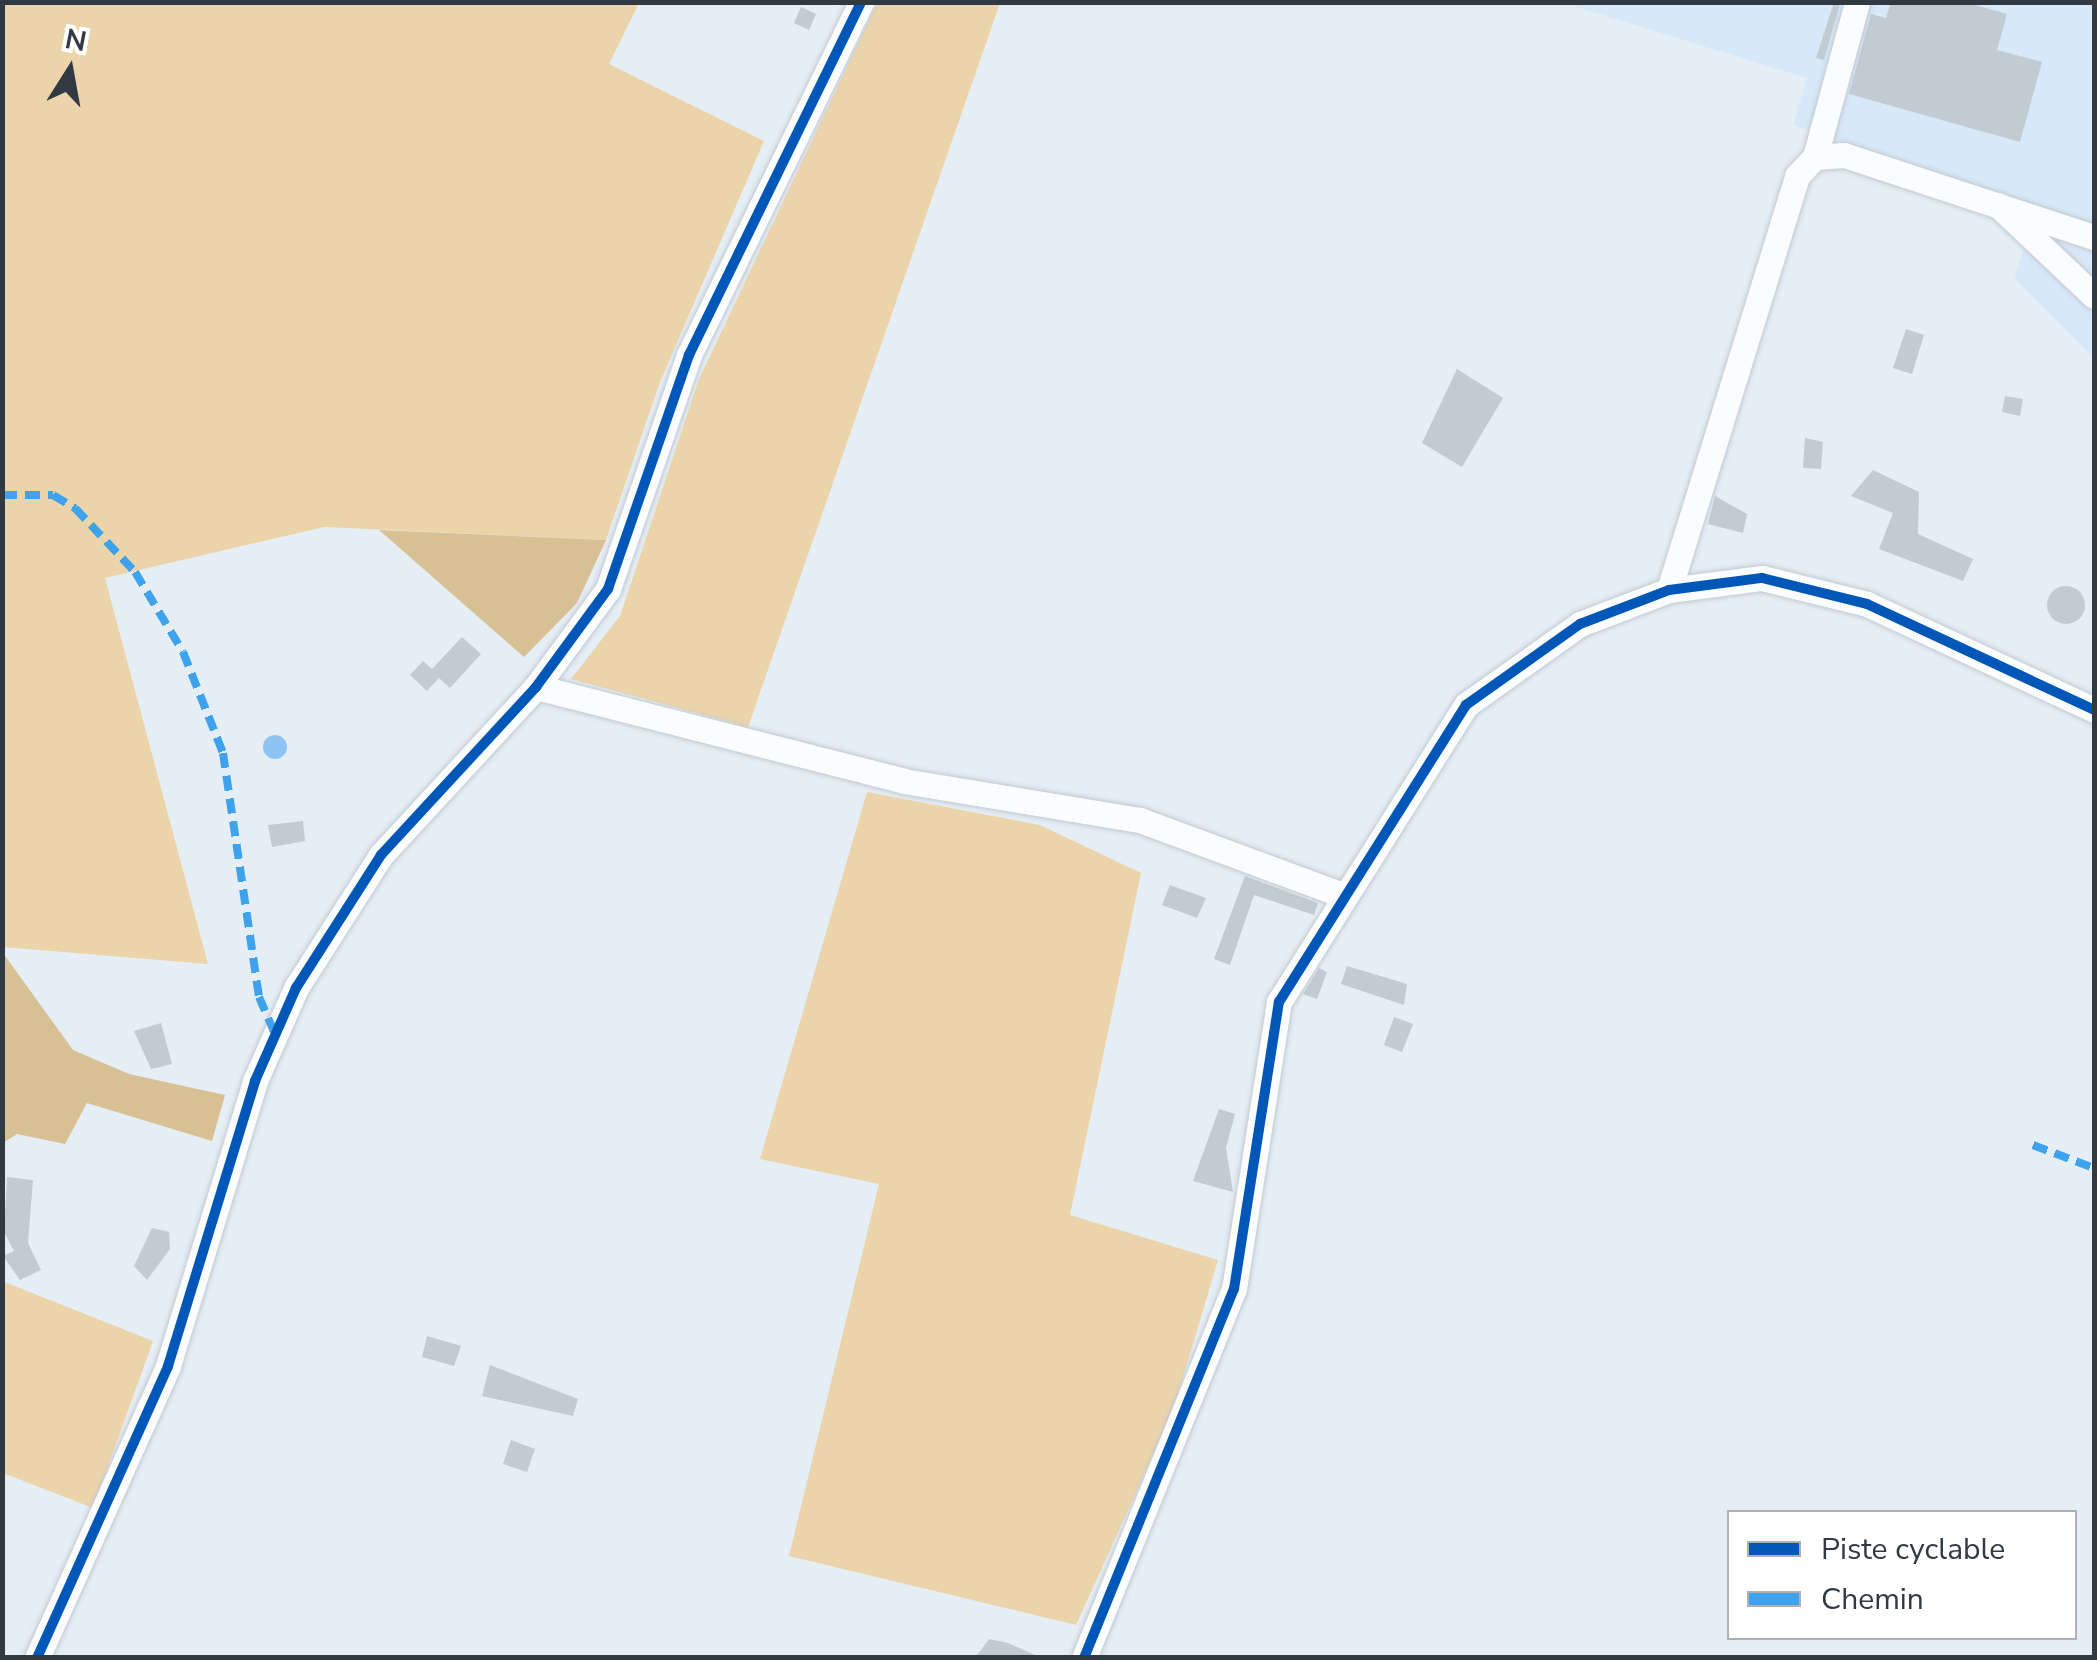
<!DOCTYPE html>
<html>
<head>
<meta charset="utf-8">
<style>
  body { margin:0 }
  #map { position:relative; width:2097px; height:1660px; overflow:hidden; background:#e5edf5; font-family:"Nunito Sans",sans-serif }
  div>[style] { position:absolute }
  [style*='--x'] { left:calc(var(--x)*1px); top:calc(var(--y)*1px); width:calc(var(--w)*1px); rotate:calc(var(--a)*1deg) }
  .built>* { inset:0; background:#d7e8f8 }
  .green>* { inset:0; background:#ecd4aa }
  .forest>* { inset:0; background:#d8c095 }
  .water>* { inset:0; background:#8ec4f3 }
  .round { border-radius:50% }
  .building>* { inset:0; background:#c2cad2 }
  .roads { filter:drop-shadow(0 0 2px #c1c9d1) drop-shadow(0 0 2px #c1c9d1) }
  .minor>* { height:25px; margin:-12.5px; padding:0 12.5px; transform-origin:12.5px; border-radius:12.5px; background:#fbfcfe }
  .quiet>* { height:8px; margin-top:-4px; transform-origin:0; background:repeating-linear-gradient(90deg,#3ea3ec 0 15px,transparent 0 23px) }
  .cycleway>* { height:10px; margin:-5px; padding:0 5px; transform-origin:5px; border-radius:5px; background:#0057b8 }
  span { translate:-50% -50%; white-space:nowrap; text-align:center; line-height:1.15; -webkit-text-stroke:10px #fff; paint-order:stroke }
  .frame { position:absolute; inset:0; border:5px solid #313a43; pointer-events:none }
  .legend { position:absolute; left:1727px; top:1510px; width:350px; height:130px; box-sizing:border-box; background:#fff; border:2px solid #adb0b4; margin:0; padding:12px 18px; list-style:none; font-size:30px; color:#313a43 }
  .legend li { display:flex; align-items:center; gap:20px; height:50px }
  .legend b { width:50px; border:2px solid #adb0b4 }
  .north { position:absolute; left:20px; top:20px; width:100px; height:100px; -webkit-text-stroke:8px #fff; paint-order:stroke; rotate:11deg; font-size:28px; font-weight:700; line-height:40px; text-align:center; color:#313a43 }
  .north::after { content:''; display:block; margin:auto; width:35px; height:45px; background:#313a43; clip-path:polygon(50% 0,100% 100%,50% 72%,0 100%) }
</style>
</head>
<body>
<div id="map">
  <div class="built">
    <div style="clip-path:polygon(1561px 2px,2094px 3px,2094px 358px,2014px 278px,2039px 207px,1793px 125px,1807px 78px)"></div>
  </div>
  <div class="green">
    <div style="clip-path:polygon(2px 3px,639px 3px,609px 64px,764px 141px,660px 382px,606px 540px,324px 527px,105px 578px,208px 964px,3px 947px)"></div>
    <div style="clip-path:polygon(877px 3px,1000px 3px,748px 727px,571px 679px,620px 616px,699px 379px)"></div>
    <div style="clip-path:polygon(867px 792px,1040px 825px,1141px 873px,1070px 1215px,1218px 1260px,1173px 1411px,1076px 1625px,789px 1556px,879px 1184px,760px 1159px)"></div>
    <div style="clip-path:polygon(2px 1281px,153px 1341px,93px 1508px,3px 1473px)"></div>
  </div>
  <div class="forest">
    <div style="clip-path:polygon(379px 530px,606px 540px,577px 603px,524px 657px)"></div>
    <div style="clip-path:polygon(3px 953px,73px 1050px,129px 1074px,225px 1095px,212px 1141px,87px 1103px,65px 1144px,17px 1134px,3px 1143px)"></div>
  </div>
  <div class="water">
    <div class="round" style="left:263px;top:735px;width:24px;height:24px"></div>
  </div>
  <div class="building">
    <div style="clip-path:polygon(1834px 2px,1840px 4px,1824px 60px,1816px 58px)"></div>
    <div style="clip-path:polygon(1891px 2px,1965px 2px,2007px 14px,1997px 50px,2042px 62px,2020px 142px,1849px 94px,1871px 14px,1886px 18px)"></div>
    <div style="clip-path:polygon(801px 7px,816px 14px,809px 30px,794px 23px)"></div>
    <div style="clip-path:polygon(1906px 329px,1924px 335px,1912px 374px,1893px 368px)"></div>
    <div style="clip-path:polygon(1457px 369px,1503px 398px,1462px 467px,1422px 443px)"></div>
    <div style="clip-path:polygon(2005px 396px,2023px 399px,2020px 416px,2002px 412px)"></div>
    <div style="clip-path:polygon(1805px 438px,1823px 442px,1821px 469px,1803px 468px)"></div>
    <div style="clip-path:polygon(1873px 470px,1919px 492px,1918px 534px,1973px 559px,1963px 581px,1879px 549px,1893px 513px,1851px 496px)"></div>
    <div style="clip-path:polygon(1715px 496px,1747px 514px,1743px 533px,1708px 524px)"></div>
    <div class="round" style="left:2047px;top:586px;width:38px;height:38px"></div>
    <div style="clip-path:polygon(462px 637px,481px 654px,450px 688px,439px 678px,427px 691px,410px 675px,423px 661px,432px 669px)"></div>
    <div style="clip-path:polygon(303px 821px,305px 841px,272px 847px,268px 825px)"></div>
    <div style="clip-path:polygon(1245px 876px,1318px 903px,1314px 915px,1254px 895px,1230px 965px,1214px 959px)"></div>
    <div style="clip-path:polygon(1170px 885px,1206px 898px,1197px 918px,1162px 905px)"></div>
    <div style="clip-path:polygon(1347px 966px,1407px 984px,1404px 1005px,1341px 984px)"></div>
    <div style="clip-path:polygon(1319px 968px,1327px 972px,1317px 999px,1303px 994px)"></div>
    <div style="clip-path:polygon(1394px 1017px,1413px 1024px,1402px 1052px,1384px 1045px)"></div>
    <div style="clip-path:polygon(161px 1023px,172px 1064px,151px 1069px,134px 1031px)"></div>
    <div style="clip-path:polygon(1219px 1109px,1235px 1114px,1226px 1148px,1233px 1192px,1193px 1181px)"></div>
    <div style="clip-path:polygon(7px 1177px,33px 1180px,28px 1243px,41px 1270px,20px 1280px,3px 1256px,14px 1251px,4px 1232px)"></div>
    <div style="clip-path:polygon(152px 1228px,169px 1232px,170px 1249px,147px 1280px,134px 1266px)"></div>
    <div style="clip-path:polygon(427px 1336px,461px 1346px,454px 1366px,422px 1357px)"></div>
    <div style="clip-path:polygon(490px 1365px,578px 1399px,573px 1416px,482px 1396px)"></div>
    <div style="clip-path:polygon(511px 1440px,535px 1449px,527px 1472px,503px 1464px)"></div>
    <div style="clip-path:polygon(989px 1639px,1008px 1643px,1042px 1658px,975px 1658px)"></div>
  </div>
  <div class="roads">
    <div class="minor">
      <div style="--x:1815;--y:157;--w:161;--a:-74.8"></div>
      <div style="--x:1998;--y:205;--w:132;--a:43.5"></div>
      <div style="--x:1669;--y:590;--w:433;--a:-72.8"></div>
      <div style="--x:1797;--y:176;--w:26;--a:-47"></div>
      <div style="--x:1815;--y:157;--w:29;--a:-4"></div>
      <div style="--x:1844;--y:155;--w:263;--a:18.2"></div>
      <div style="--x:536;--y:687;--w:380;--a:14.3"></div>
      <div style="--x:904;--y:781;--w:239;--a:9.4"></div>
      <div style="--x:1140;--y:820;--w:213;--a:20.3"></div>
      <div style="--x:37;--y:1658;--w:320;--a:-65.8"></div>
      <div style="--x:168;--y:1366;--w:298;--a:-73"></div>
      <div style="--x:255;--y:1081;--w:102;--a:-66.2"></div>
      <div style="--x:296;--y:988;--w:158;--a:-57.4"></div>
      <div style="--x:381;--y:855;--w:229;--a:-47.3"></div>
      <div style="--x:536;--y:687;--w:122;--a:-53.7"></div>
      <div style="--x:608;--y:589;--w:248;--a:-70.9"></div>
      <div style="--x:689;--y:355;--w:393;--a:-64"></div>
      <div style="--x:1084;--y:1658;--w:398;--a:-67.9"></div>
      <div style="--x:1234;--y:1289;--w:291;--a:-81.1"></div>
      <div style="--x:1279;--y:1002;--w:351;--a:-57.8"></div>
      <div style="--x:1466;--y:705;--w:140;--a:-35.4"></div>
      <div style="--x:1580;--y:624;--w:95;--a:-20.9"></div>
      <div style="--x:1669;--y:590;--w:94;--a:-7.4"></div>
      <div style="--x:1762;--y:578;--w:108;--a:13.9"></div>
      <div style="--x:1867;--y:604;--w:251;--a:25"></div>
    </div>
  </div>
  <div class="quiet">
    <div style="--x:2;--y:495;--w:51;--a:0"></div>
    <div style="--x:53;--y:495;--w:26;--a:31"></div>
    <div style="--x:75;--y:508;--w:88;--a:46.8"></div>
    <div style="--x:135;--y:572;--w:93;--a:59"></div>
    <div style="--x:183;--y:652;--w:109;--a:68.4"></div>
    <div style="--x:223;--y:753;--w:247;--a:81.6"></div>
    <div style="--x:259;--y:997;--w:40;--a:66.6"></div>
    <div style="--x:2033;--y:1145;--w:65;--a:20.7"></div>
  </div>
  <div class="cycleway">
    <div style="--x:37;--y:1658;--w:320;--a:-65.8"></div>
    <div style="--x:168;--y:1366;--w:298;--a:-73"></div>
    <div style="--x:255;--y:1081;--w:102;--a:-66.2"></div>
    <div style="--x:296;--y:988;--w:158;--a:-57.4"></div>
    <div style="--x:381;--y:855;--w:229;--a:-47.3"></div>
    <div style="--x:536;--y:687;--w:122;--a:-53.7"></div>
    <div style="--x:608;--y:589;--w:248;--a:-70.9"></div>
    <div style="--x:689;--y:355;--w:393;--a:-64"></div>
    <div style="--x:1084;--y:1658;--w:398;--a:-67.9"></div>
    <div style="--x:1234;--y:1289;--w:291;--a:-81.1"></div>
    <div style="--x:1279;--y:1002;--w:351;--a:-57.8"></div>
    <div style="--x:1466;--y:705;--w:140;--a:-35.4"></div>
    <div style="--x:1580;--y:624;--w:95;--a:-20.9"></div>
    <div style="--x:1669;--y:590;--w:94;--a:-7.4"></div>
    <div style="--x:1762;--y:578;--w:108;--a:13.9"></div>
    <div style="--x:1867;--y:604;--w:251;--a:25"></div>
  </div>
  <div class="frame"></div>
  <ul class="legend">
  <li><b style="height:12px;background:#0057b8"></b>Piste cyclable</li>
  <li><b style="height:12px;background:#3ea3ec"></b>Chemin</li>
  </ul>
  <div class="north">N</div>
</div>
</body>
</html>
